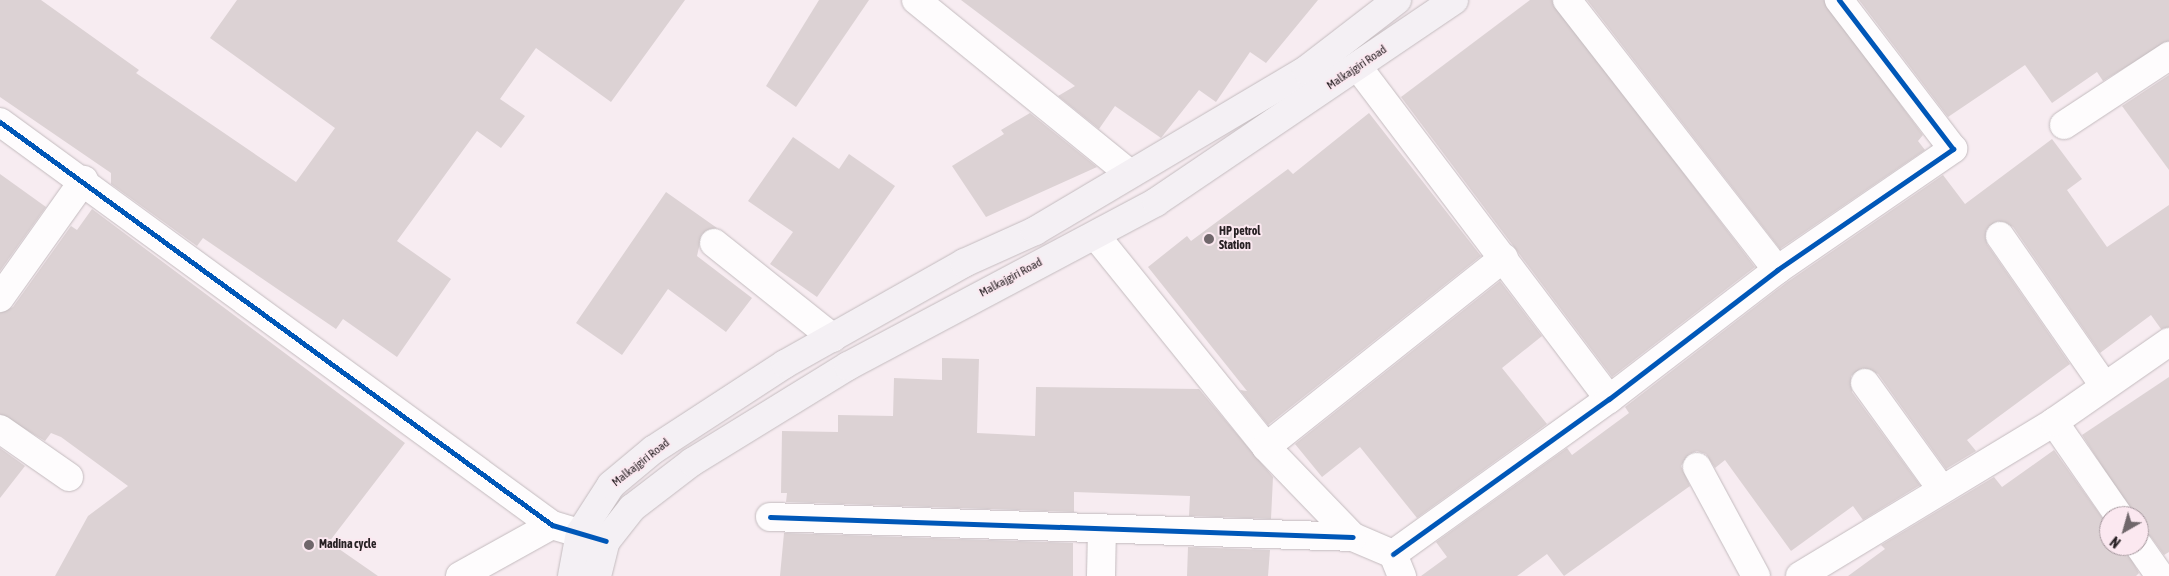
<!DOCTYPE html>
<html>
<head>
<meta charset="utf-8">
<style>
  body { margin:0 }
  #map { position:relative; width:2169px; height:576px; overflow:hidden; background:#f7ecf1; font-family:"Asap Condensed",sans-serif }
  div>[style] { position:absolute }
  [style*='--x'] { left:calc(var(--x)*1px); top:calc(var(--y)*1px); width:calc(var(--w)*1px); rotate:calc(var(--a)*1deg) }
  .building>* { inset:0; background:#dcd2d4 }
  .roads { filter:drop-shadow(0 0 1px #c3bbbe) drop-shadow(0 0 1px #c3bbbe) }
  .minor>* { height:28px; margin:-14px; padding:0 14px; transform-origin:14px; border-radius:14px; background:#fefcfd }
  .secondary>* { height:28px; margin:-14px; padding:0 14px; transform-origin:14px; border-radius:14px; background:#f4f0f4 }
  .cycleway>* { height:5px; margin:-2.5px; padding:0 2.5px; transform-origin:2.5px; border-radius:2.5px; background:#0057b8 }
  .dots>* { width:14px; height:14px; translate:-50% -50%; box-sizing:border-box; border:2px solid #fbe8f0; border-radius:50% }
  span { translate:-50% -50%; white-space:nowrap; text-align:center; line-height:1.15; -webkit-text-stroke:4px #fbe8f0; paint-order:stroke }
  .street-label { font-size:12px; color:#272023 }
  .poi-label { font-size:12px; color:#272023; font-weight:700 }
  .left { translate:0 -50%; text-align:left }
  .north { position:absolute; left:2099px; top:506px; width:50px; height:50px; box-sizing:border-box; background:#fbe8f0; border:1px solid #a6989e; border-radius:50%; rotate:218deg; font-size:14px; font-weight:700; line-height:20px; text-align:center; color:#272023 }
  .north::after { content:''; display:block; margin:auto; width:18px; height:22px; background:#70676b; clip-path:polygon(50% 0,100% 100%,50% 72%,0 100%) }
</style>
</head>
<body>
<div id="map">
  <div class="building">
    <div style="clip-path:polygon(0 0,41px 0,139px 70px,136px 73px,296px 182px,335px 128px,210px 38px,237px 0,685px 0,611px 102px,536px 48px,500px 99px,525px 116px,501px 148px,477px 131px,397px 241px,451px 279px,397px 357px,343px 319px,336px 329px,203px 238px,197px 246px,111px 184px,111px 173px,0 97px)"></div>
    <div style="clip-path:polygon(819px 0,869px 0,796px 107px,766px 86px)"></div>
    <div style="clip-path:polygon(961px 0,1318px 0,1266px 63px,1250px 52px,1216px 102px,1199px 90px,1161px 138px,1115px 106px,1099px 129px,1058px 96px,1075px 86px)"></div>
    <div style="clip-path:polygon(1530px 0,1552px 0,1755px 267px,1612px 377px,1401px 97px)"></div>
    <div style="clip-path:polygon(1587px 0,1824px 0,1923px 135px,1918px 141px,1925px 150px,1780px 249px)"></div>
    <div style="clip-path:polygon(1859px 0,2169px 0,2169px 41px,2103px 81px,2097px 72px,2052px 103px,2025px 65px,1948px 117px)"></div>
    <div style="clip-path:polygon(2169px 75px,2169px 170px,2122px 106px)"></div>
    <div style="clip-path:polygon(1030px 113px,1097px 167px,986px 217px,952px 166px,1004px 134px,1001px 130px)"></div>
    <div style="clip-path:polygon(1369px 113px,1481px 256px,1268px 425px,1240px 390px,1247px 391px,1148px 267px,1187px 236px,1191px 241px,1288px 169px,1293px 174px)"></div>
    <div style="clip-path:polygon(793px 137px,839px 169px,849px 154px,895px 186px,817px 297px,770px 264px,793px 232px,748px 201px)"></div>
    <div style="clip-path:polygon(2052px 139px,2082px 179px,2067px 190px,2107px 247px,2169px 205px,2169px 327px,2161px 329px,2151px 315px,2100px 353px,2013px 227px,1998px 221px,1986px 230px,1987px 244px,2070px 364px,1967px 440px,1976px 451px,1946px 469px,1878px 374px,1863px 368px,1851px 376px,1852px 392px,1920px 485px,1863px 520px,1853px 506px,1791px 551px,1725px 460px,1715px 468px,1706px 454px,1697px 451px,1689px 454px,1681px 466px,1690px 486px,1564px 576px,1547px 554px,1517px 576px,1421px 576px,1447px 557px,1436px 542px,1567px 448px,1572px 455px,1629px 413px,1625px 407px,1786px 283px,1943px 175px,1965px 204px)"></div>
    <div style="clip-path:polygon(0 174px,46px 207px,0 271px)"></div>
    <div style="clip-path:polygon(666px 192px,717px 228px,702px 234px,697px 256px,752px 298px,726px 332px,668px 289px,622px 355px,576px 323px)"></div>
    <div style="clip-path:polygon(92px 209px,405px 443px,329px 542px,378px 576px,55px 576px,88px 516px,128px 486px,61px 437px,51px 433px,45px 441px,0 414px,0 313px,13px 307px,71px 226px,77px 230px)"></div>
    <div style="clip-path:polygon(1500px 281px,1542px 336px,1502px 368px,1547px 424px,1417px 518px,1360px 447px,1322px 477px,1295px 444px)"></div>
    <div style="clip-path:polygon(942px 358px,979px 359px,977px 433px,1035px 436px,1036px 387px,1199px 389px,1273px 477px,1271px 519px,1189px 516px,1190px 496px,1074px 492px,1074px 512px,786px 502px,787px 493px,781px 493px,782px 431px,838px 432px,838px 415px,893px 416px,894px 378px,942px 380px)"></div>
    <div style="clip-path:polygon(2169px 377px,2169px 552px,2164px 555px,2151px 537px,2139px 531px,2139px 516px,2134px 516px,2082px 435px)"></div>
    <div style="clip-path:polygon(0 448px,25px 466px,0 498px)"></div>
    <div style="clip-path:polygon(2054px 450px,2109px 527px,2109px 546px,2124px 546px,2139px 573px,2136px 576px,1848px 576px,1885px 549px,1881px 545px,1994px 477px,2002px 487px)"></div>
    <div style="clip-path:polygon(784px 533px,1073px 543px,1073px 576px,780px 576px)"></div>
    <div style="clip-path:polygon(1188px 547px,1270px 550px,1268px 576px,1187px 576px)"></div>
  </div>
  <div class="roads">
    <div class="minor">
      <div style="--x:916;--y:0;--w:274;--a:39.1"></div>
      <div style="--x:1567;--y:0;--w:342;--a:52.1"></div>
      <div style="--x:1358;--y:67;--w:416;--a:52.9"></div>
      <div style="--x:0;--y:122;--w:683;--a:36.13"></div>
      <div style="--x:552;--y:525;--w:52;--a:16.7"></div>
      <div style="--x:2064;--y:125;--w:126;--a:-33.3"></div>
      <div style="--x:1096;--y:236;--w:271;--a:51.1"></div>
      <div style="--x:1266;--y:447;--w:125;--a:46"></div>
      <div style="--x:1353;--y:537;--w:43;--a:23"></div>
      <div style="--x:1393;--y:554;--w:24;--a:68"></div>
      <div style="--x:2000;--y:236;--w:180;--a:55.2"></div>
      <div style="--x:714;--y:243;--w:152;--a:38.6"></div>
      <div style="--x:0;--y:298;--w:145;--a:-54.6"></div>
      <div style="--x:1865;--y:383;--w:128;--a:54.2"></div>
      <div style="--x:2054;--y:422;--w:114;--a:55.3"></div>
      <div style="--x:0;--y:429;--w:84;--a:34.8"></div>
      <div style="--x:1266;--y:447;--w:304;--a:-38.5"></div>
      <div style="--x:1697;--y:467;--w:124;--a:61.6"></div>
      <div style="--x:770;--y:517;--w:583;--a:1.96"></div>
      <div style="--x:2139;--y:546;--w:37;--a:55"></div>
      <div style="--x:1393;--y:554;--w:266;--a:-35.7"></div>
      <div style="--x:1609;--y:399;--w:212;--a:-37.5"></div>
      <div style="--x:1777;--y:270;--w:214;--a:-34.5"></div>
      <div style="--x:1953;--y:149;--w:188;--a:-127.4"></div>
      <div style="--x:460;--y:576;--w:105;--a:-29"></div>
      <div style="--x:1101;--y:576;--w:46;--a:-88.8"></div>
      <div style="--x:1800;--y:576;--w:297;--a:-31.2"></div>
      <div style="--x:2054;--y:422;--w:140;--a:-34.8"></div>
    </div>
    <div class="secondary">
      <div style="--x:572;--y:576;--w:44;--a:-79.5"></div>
      <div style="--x:580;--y:533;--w:57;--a:-57.1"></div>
      <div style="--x:611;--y:485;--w:55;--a:-39.8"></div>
      <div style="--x:653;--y:450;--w:158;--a:-33.1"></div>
      <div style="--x:785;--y:364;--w:206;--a:-29.4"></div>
      <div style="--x:964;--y:263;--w:78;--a:-24.3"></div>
      <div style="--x:1035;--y:231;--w:315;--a:-30.7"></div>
      <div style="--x:1306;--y:70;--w:115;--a:-37.6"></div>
      <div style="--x:597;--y:576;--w:36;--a:-76"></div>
      <div style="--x:606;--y:541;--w:42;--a:-51.8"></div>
      <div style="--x:632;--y:508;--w:76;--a:-37.5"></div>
      <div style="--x:692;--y:462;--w:183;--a:-31.6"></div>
      <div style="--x:848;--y:366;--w:349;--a:-28"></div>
      <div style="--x:1156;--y:202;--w:360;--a:-34.1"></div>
    </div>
  </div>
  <div class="cycleway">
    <div style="--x:0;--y:122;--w:683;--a:36.13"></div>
    <div style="--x:552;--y:525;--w:56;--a:16.5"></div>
    <div style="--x:770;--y:517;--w:583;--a:1.96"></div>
    <div style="--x:1393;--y:554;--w:266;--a:-35.7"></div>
    <div style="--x:1609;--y:399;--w:212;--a:-37.5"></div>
    <div style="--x:1777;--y:270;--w:214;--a:-34.5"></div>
    <div style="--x:1953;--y:149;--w:188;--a:-127.4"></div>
  </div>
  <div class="dots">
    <div style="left:1209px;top:239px;background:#70676b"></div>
    <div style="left:309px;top:545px;background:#70676b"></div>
  </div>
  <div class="street-label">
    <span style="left:1357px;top:68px;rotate:-34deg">Malkajgiri Road</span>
    <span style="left:1011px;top:278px;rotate:-28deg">Malkajgiri Road</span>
    <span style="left:641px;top:463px;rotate:-38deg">Malkajgiri Road</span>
  </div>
  <div class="poi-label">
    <span class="left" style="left:1219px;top:239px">HP petrol<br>Station</span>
    <span class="left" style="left:319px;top:545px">Madina cycle</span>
  </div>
  <div class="north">N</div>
</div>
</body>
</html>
